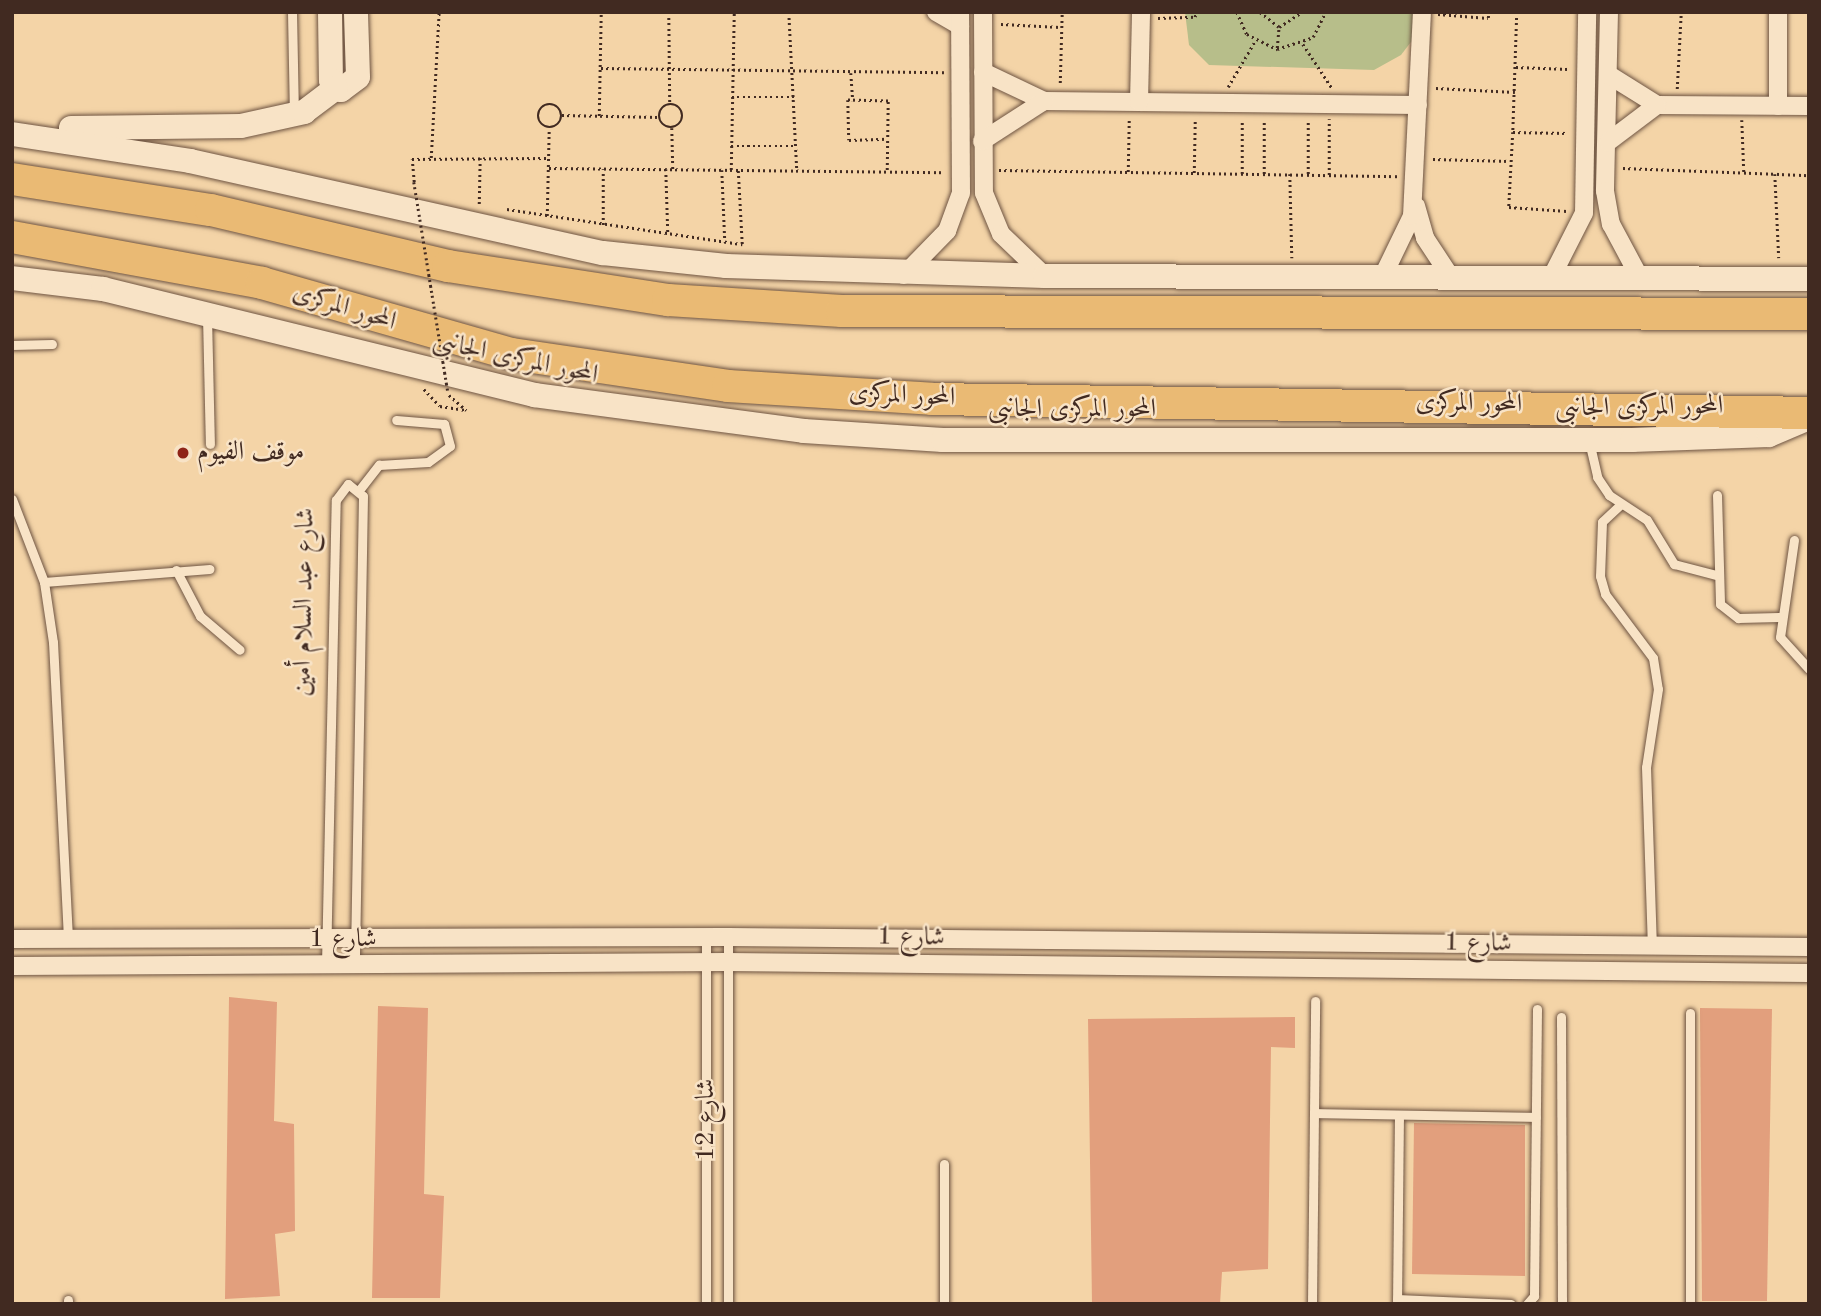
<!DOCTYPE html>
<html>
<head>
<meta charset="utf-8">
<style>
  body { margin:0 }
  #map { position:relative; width:1821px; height:1316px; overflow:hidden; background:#f4d4a7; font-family:"Old Standard TT",Amiri,serif }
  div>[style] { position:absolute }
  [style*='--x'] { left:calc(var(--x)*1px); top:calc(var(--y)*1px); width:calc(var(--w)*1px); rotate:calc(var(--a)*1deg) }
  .green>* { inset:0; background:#b7be8a }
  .building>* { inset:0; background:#e29f7d }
  .path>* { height:2.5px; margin-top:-1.25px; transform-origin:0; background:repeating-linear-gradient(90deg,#412a21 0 2px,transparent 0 5.5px) }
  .path>.ring { margin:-1.25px; padding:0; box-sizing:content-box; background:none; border:2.5px solid #412a21; border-radius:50% }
  .roads { filter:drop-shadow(0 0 2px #6e5442) drop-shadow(0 0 2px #6e5442) }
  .lane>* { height:9px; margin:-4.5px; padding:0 4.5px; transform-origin:4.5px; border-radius:4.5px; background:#f8e3c6 }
  .street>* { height:18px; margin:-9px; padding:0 9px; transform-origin:9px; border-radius:9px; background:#f8e3c6 }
  .secondary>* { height:24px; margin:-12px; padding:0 12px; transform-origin:12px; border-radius:12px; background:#f8e3c6 }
  .highway>* { height:32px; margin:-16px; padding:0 16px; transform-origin:16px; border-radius:16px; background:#eaba74 }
  .path-bridge>* { height:2.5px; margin-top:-1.25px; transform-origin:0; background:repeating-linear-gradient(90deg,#412a21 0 2px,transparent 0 5.5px) }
  .dots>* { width:19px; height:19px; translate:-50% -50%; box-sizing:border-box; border:4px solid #f8e3c6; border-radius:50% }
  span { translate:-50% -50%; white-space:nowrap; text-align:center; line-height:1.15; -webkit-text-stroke:5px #f8e3c6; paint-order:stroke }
  .street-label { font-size:26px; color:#412a21 }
  .poi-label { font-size:26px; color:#412a21 }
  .left { translate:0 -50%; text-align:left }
  .frame { position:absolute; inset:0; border:14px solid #412a21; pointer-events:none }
</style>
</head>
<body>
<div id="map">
  <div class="green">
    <div style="clip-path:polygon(1185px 12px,1414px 12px,1414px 38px,1401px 55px,1374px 70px,1209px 65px,1189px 45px)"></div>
  </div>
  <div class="building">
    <div style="clip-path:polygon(229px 997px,277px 1002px,274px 1121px,294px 1124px,295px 1231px,275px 1234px,280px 1296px,225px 1299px)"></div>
    <div style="clip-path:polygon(378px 1006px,428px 1008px,424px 1194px,444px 1196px,440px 1298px,372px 1298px)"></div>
    <div style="clip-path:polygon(1700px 1008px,1772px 1009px,1767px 1301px,1702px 1301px)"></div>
    <div style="clip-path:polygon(1295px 1017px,1295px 1048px,1271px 1047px,1268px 1269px,1222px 1272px,1220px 1304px,1092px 1304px,1088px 1019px)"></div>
    <div style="clip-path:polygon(1414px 1123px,1525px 1125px,1525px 1276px,1412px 1274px)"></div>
  </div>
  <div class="path">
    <div style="--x:669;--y:12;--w:92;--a:89.4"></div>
    <div style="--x:789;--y:12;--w:158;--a:87.1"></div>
    <div style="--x:1237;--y:12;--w:24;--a:66"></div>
    <div style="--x:1247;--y:34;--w:34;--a:27"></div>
    <div style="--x:1277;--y:49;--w:38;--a:-18"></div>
    <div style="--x:1313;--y:37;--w:28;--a:-63"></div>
    <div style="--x:1260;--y:12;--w:24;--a:38"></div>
    <div style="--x:1279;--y:27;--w:27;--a:-33"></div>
    <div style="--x:1517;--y:12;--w:120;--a:91.9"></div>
    <div style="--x:1513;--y:132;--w:55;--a:1"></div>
    <div style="--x:1438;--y:14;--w:50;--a:4.6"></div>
    <div style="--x:1488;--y:18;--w:6;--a:-81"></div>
    <div style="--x:1158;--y:18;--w:37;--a:-2"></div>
    <div style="--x:1195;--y:17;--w:5;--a:-79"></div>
    <div style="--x:1001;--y:24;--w:59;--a:2.9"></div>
    <div style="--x:1303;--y:44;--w:53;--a:56.6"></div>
    <div style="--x:1277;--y:48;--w:21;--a:-85"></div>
    <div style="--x:1516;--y:67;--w:52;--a:2.2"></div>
    <div style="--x:601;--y:68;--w:343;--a:0.7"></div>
    <div style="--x:851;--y:73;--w:28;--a:86"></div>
    <div style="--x:1060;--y:83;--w:71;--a:-88.4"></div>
    <div style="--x:1228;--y:87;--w:53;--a:-59.6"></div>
    <div style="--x:1436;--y:88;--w:79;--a:2.9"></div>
    <div style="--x:1677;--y:89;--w:77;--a:-87"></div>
    <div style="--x:732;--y:97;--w:62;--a:0"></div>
    <div class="ring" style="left:659px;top:104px;width:21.5px;height:21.5px"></div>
    <div class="ring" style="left:538px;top:104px;width:21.5px;height:21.5px"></div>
    <div style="--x:562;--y:115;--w:97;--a:1.2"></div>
    <div style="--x:599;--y:116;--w:104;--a:-88.9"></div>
    <div style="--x:1742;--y:120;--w:53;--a:87.8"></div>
    <div style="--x:672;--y:128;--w:41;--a:88.6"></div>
    <div style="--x:1513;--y:132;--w:75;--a:93.1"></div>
    <div style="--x:1509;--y:207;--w:58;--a:3.9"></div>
    <div style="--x:731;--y:146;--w:65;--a:0"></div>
    <div style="--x:431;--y:158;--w:146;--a:-86.9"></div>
    <div style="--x:1433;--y:159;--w:77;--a:1.5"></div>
    <div style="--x:549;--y:168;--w:395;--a:0.6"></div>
    <div style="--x:1623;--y:168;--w:186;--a:2.2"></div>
    <div style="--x:666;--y:169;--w:65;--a:88.2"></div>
    <div style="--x:722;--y:170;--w:72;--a:87.6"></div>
    <div style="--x:731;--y:170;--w:158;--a:-88.9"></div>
    <div style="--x:887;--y:170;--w:69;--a:-89.2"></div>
    <div style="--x:888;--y:101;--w:40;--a:-178.6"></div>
    <div style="--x:848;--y:100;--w:40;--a:88.6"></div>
    <div style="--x:849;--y:140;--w:38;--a:-2"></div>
    <div style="--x:999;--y:170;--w:400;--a:0.9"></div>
    <div style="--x:1128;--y:172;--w:53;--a:-88.9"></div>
    <div style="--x:1194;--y:173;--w:53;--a:-88.9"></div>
    <div style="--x:1242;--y:174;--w:53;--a:-90"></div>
    <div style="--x:1264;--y:174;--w:53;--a:-90"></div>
    <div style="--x:1290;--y:174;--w:84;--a:88.6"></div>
    <div style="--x:1308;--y:174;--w:53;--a:-90"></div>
    <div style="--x:1775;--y:174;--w:84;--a:87.3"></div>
    <div style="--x:1329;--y:175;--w:56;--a:-90"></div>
    <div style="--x:414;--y:182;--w:23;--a:-95"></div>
    <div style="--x:412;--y:159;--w:137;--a:-0.4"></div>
    <div style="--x:479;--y:204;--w:46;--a:-88.8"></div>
    <div style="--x:507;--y:209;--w:238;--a:8.5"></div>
    <div style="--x:742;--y:244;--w:74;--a:-93.1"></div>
    <div style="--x:547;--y:216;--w:88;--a:-88.7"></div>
    <div style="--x:603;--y:225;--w:56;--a:-90"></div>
    <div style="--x:424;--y:389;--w:23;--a:47"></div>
    <div style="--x:440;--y:406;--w:26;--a:9"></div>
    <div style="--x:449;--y:395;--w:23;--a:41"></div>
  </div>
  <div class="roads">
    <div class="lane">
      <div style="--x:292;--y:12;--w:100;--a:88.9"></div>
      <div style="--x:207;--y:316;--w:128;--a:88.7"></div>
      <div style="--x:12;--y:345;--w:40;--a:-1.4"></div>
      <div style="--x:1589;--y:441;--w:37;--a:77"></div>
      <div style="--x:1597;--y:477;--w:22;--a:56"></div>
      <div style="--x:1609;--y:495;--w:45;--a:33.3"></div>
      <div style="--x:1647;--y:520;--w:52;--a:58.5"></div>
      <div style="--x:1674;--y:564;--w:43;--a:14.7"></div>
      <div style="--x:360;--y:489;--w:31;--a:-52"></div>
      <div style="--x:379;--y:465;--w:49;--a:-3.5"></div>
      <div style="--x:428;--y:462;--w:27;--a:-36"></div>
      <div style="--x:450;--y:446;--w:23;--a:-105"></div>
      <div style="--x:444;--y:424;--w:48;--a:-175.2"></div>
      <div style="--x:1717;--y:495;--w:109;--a:88.4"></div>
      <div style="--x:1720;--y:604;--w:23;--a:38"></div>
      <div style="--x:1738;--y:618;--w:41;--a:-1.4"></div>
      <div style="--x:12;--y:499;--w:89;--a:68.9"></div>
      <div style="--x:44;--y:582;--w:61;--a:81.5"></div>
      <div style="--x:53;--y:642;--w:297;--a:87.1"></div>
      <div style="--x:1621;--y:504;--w:26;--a:137"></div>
      <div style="--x:1602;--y:522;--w:54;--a:92.1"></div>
      <div style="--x:1600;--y:576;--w:19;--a:74"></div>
      <div style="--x:1605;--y:594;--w:80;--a:53.1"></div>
      <div style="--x:1653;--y:658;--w:31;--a:81"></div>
      <div style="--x:1658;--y:689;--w:79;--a:98.7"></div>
      <div style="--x:1646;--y:767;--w:179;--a:88.1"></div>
      <div style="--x:1794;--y:540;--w:98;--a:98.2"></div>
      <div style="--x:1780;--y:637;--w:43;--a:47.8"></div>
      <div style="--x:176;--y:570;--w:52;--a:62.4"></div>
      <div style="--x:200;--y:616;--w:52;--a:40.4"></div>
      <div style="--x:44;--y:582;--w:166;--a:-4.5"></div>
      <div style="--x:706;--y:937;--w:367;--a:90"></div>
      <div style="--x:728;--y:937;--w:367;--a:90"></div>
      <div style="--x:326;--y:965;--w:465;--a:-88.8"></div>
      <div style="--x:336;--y:500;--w:20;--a:-53"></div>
      <div style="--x:348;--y:484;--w:19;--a:39"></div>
      <div style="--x:363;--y:496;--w:469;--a:91"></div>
      <div style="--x:1561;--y:1017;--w:287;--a:89.8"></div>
      <div style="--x:1314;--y:1113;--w:222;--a:1"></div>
      <div style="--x:944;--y:1164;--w:140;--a:90"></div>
      <div style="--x:1397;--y:1299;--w:114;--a:2.5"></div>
      <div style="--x:68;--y:1300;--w:4;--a:90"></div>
      <div style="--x:1312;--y:1304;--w:303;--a:-89.4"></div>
      <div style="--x:1397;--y:1304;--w:189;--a:-89.4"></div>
      <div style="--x:1527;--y:1304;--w:11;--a:-49"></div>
      <div style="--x:1534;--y:1296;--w:287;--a:-89.4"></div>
      <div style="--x:1690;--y:1304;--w:291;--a:-90"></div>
    </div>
    <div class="street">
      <div style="--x:936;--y:12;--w:28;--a:30"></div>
      <div style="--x:983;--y:12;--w:181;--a:89.7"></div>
      <div style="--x:984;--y:193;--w:44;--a:67.5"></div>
      <div style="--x:1001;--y:234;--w:61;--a:43.7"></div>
      <div style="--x:1609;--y:12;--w:179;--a:91.3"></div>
      <div style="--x:1605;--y:191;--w:34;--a:80"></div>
      <div style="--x:1611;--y:224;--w:64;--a:61.8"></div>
      <div style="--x:1778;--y:12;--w:94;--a:90"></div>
      <div style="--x:983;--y:72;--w:68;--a:25.4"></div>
      <div style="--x:1044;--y:101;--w:374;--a:0.6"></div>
      <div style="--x:1609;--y:75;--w:57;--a:32"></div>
      <div style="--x:1657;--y:105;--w:152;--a:0.4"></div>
      <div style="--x:1139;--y:102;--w:90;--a:-88.7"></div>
      <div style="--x:982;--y:141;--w:74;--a:-32.8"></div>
      <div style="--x:1608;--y:142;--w:61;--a:-37.1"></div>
      <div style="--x:1416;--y:206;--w:33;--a:74"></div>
      <div style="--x:1425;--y:238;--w:49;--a:56.6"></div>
      <div style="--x:904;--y:275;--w:62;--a:-45.7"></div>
      <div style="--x:947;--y:231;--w:40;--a:-69.8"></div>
      <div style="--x:961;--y:193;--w:181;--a:-90.3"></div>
      <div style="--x:1382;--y:278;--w:69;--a:-64.2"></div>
      <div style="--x:1412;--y:216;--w:204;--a:-87.2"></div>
      <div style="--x:1550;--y:280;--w:75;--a:-63.1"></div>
      <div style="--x:1584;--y:213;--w:201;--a:-89.1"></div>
      <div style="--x:12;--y:939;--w:716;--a:-0.16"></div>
      <div style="--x:728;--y:937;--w:1081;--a:0.53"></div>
      <div style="--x:12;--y:966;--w:715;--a:-0.32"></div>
      <div style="--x:727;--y:962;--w:1082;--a:0.58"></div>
    </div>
    <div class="secondary">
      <div style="--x:330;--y:12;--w:68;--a:89.2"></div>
      <div style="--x:331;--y:80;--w:14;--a:45"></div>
      <div style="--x:341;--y:90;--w:21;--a:-37"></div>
      <div style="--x:358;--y:77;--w:65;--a:-91.8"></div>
      <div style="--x:71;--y:128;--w:170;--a:-0.7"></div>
      <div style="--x:241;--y:126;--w:65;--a:-12.5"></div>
      <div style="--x:304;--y:112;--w:40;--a:-37"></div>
      <div style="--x:12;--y:134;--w:180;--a:8.6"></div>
      <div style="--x:190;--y:161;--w:423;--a:12.6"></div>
      <div style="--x:603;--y:253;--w:124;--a:6"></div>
      <div style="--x:726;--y:266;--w:319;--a:1.8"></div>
      <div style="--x:1045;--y:276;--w:764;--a:0.22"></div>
      <div style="--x:12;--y:278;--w:92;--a:6.9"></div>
      <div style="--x:103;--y:289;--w:444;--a:13.8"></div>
      <div style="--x:534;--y:395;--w:272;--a:7.6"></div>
      <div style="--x:804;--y:431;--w:139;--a:3.7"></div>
      <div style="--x:943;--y:440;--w:689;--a:0"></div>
      <div style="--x:1632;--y:440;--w:137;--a:-2.1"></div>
      <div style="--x:1769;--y:435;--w:43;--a:-23"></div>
    </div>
    <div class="highway">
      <div style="--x:12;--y:179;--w:201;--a:8.9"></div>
      <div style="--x:211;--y:210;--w:244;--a:13.3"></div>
      <div style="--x:448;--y:266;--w:223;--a:8.8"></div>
      <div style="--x:668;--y:300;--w:174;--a:3.6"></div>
      <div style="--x:842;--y:311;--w:967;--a:0.18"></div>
      <div style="--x:12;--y:237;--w:254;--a:10.4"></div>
      <div style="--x:262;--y:283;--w:260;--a:15.9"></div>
      <div style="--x:512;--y:354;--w:218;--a:8.4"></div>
      <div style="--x:728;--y:386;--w:204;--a:3.6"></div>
      <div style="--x:932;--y:399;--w:877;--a:0.91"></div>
    </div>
  </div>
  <div class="path-bridge">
    <div style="--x:414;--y:182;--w:213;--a:80.8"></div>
  </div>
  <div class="dots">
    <div style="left:183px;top:453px;background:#8f2418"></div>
  </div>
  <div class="street-label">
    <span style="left:344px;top:308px;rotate:17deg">المحور المركزى</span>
    <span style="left:515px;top:359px;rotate:12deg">المحور المركزى الجانبى</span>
    <span style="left:902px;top:396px;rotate:3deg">المحور المركزى</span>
    <span style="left:1469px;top:404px;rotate:1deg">المحور المركزى</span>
    <span style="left:1639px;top:408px;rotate:-1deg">المحور المركزى الجانبى</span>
    <span style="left:1072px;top:410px">المحور المركزى الجانبى</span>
    <span style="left:305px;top:602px;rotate:-89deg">شارع عبد السلام أمين</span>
    <span style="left:911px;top:938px;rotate:1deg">شارع 1</span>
    <span style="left:343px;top:940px">شارع 1</span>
    <span style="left:1478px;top:944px;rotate:1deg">شارع 1</span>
    <span style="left:707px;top:1120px;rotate:-90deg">شارع 12</span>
  </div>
  <div class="poi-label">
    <span class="left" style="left:197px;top:453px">موقف الفيوم</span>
  </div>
  <div class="frame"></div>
</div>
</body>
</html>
